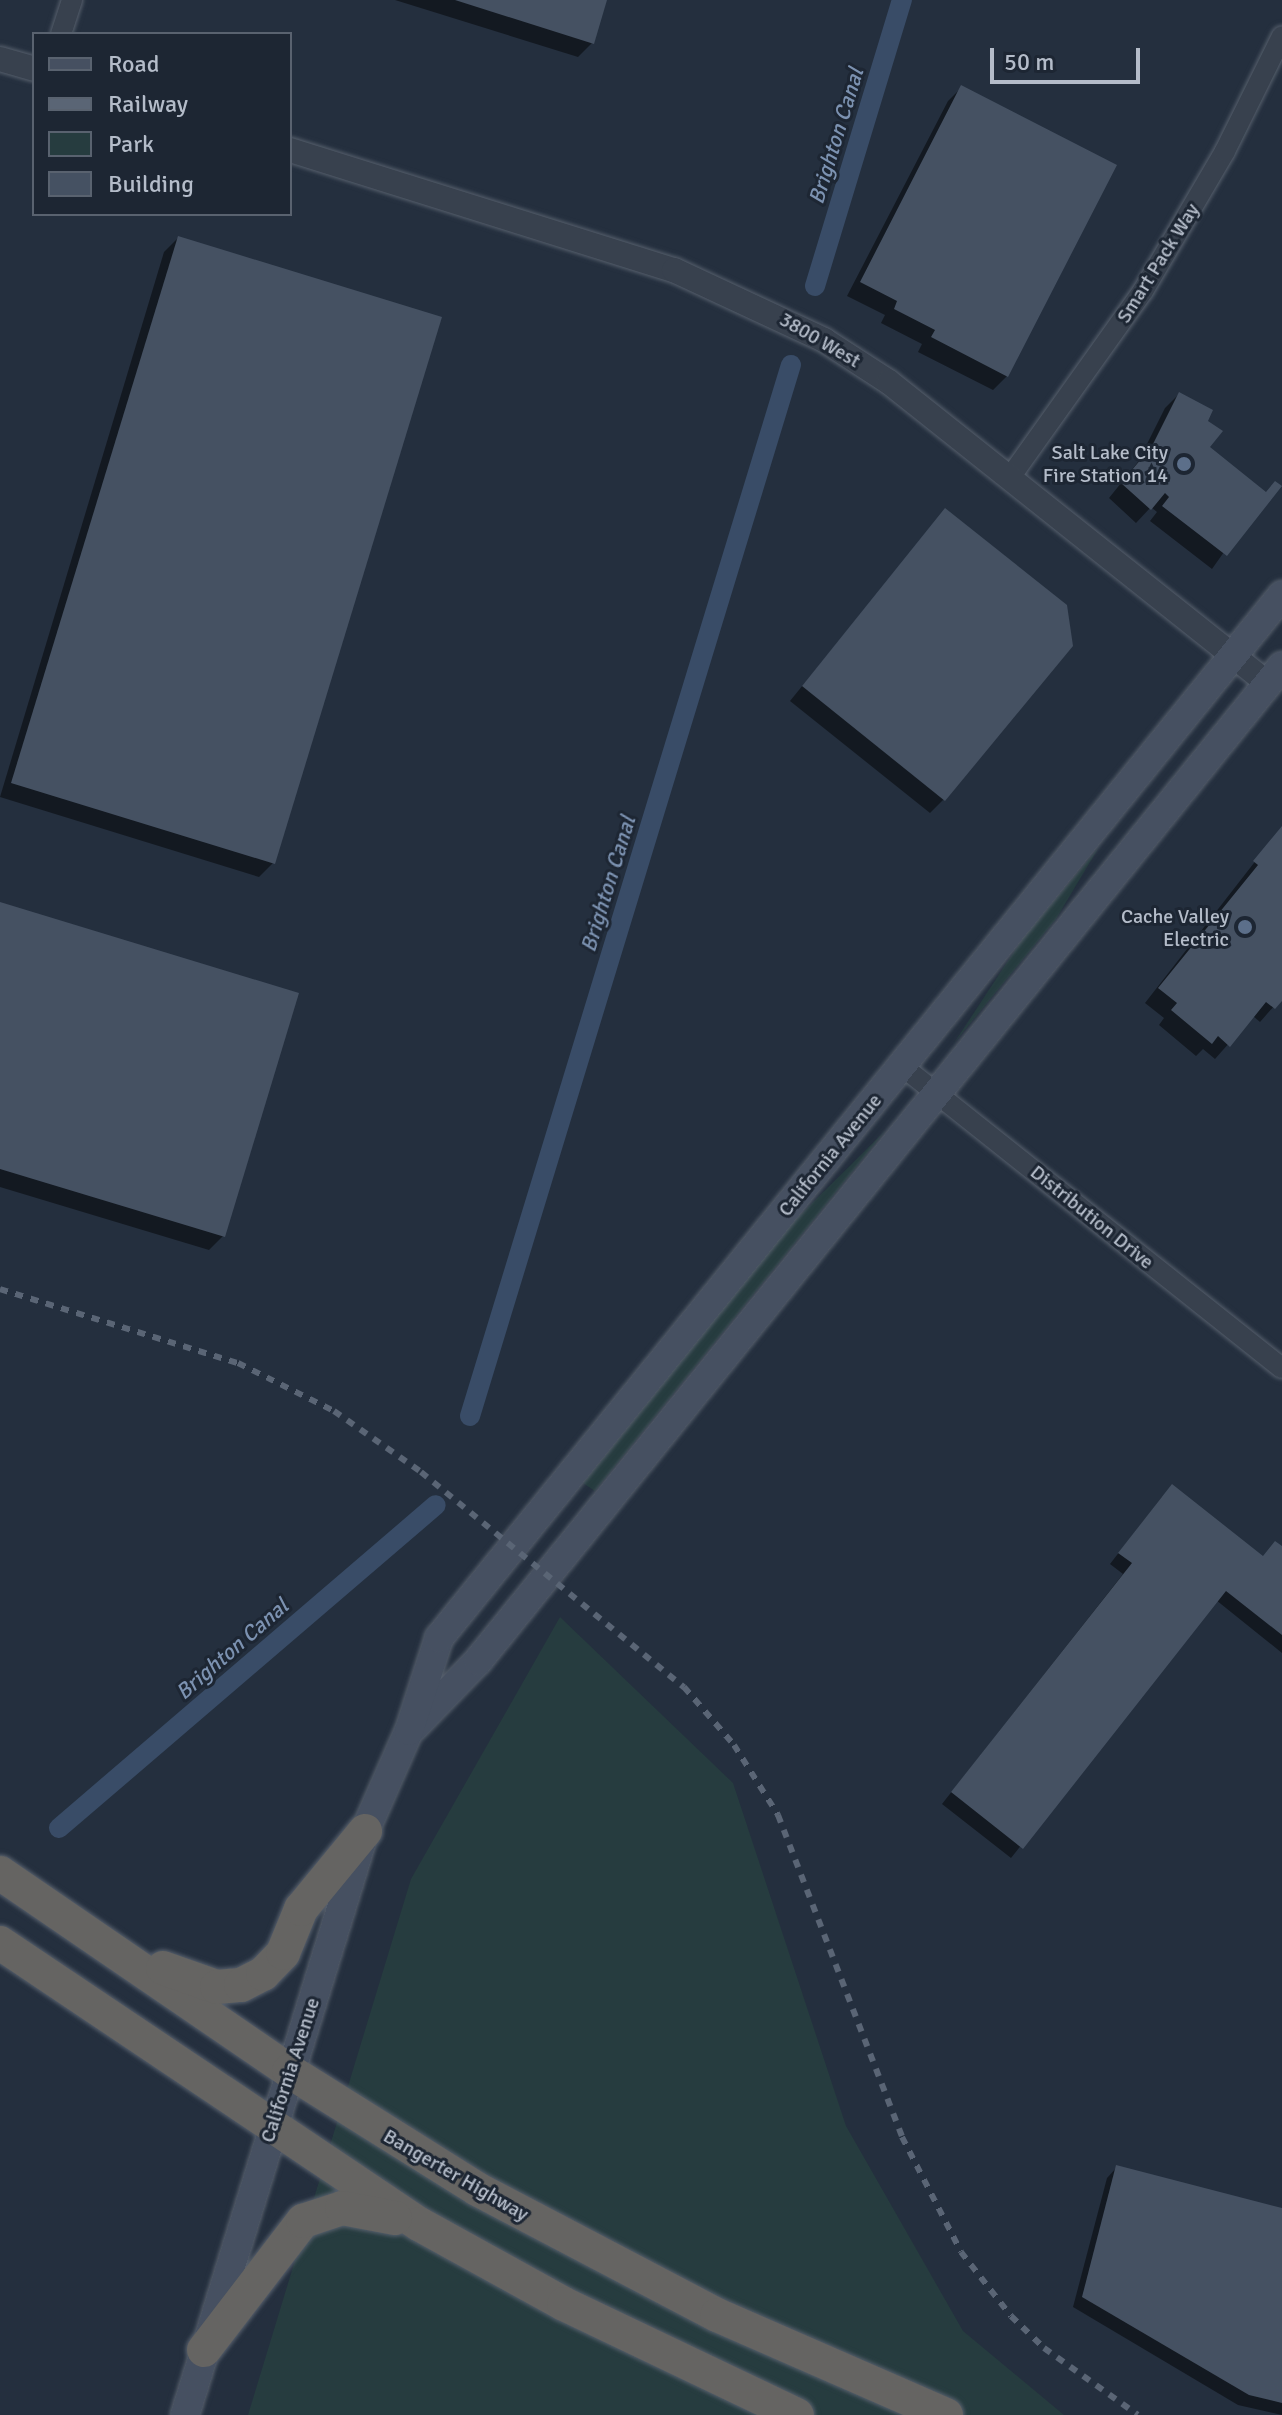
<!DOCTYPE html>
<html>
<head>
<meta charset="utf-8">
<style>
  body { margin:0 }
  #map { position:relative; width:1282px; height:2415px; overflow:hidden; background:#242f3e; font-family:Signika,sans-serif }
  div>[style] { position:absolute }
  [style*='--x'] { left:calc(var(--x)*1px); top:calc(var(--y)*1px); width:calc(var(--w)*1px); rotate:calc(var(--a)*1deg) }
  .green>* { inset:0; background:#263c3f }
  .shadow>* { inset:0; background:#0007 }
  .canal>* { height:20px; margin:-10px; padding:0 10px; transform-origin:10px; border-radius:10px; background:#394c67 }
  .building>* { inset:0; background:#455162 }
  .roads { filter:drop-shadow(0 0 2px #565f6c) drop-shadow(0 0 2px #565f6c) }
  .minor>* { height:20px; margin:-10px; padding:0 10px; transform-origin:10px; border-radius:10px; background:#38414e }
  .tertiary>* { height:24px; margin:-12px; padding:0 12px; transform-origin:12px; border-radius:12px; background:#38414e }
  .secondary>* { height:28px; margin:-14px; padding:0 14px; transform-origin:14px; border-radius:14px; background:#465061 }
  .trunk>* { height:34px; margin:-17px; padding:0 17px; transform-origin:17px; border-radius:17px; background:#656462 }
  .rail>* { height:6px; margin-top:-3px; transform-origin:0; background:repeating-linear-gradient(90deg,#5a6575 0 8px,transparent 0 16px) }
  .dots>* { width:22px; height:22px; translate:-50% -50%; box-sizing:border-box; border:4px solid #1d2633; border-radius:50% }
  span { translate:-50% -50%; white-space:nowrap; text-align:center; line-height:1.15; -webkit-text-stroke:6px #1d2633; paint-order:stroke }
  .street-label { font-size:20px; color:#b4bcc9 }
  .poi-label { font-size:20px; color:#b4bcc9 }
  .right { translate:-100% -50%; text-align:right }
  .water-label { font-size:22px; color:#7c92b1; font-style:italic }
  .legend { position:absolute; left:32px; top:32px; width:260px; height:184px; box-sizing:border-box; background:#1d2633; border:2px solid #59626f; margin:0; padding:10px 14px; list-style:none; font-size:24px; color:#b4bcc9 }
  .legend li { display:flex; align-items:center; gap:16px; height:40px }
  .legend b { width:40px; border:2px solid #59626f }
  .scale { position:absolute; left:990px; top:48px; width:150px; height:36px; box-sizing:border-box; border:4px solid #b4bcc9; border-top:0; padding-left:10px; font-size:24px; line-height:28px; white-space:nowrap; color:#b4bcc9; -webkit-text-stroke:6px #1d2633; paint-order:stroke }
</style>
</head>
<body>
<div id="map">
  <div class="green">
    <div style="clip-path:polygon(1099px 847px,1056px 919px,954px 1043px,1023px 938px)"></div>
    <div style="clip-path:polygon(886px 1130px,595px 1491px,583px 1483px,793px 1222px)"></div>
    <div style="clip-path:polygon(560px 1617px,733px 1783px,846px 2126px,963px 2331px,1064px 2415px,248px 2415px,411px 1879px)"></div>
  </div>
  <div class="shadow">
    <div style="clip-path:polygon(395px 0,605px 0,592px 43px,578px 57px)"></div>
    <div style="clip-path:polygon(962px 87px,1007px 376px,993px 390px,918px 352px,922px 344px,881px 323px,885px 315px,847px 296px,948px 101px)"></div>
    <div style="clip-path:polygon(178px 238px,273px 863px,259px 877px,0 797px,164px 252px)"></div>
    <div style="clip-path:polygon(1179px 394px,1206px 422px,1207px 447px,1265px 494px,1212px 569px,1150px 521px,1157px 512px,1151px 507px,1136px 523px,1109px 498px,1138px 462px,1165px 408px)"></div>
    <div style="clip-path:polygon(945px 510px,944px 799px,930px 813px,790px 701px)"></div>
    <div style="clip-path:polygon(1282px 827px,1282px 997px,1260px 1022px,1253px 1016px,1215px 1059px,1203px 1049px,1196px 1056px,1159px 1025px,1164px 1018px,1145px 1003px)"></div>
    <div style="clip-path:polygon(0 904px,223px 1236px,209px 1250px,0 1187px)"></div>
    <div style="clip-path:polygon(1162px 1497px,1262px 1558px,1282px 1549px,1282px 1653px,1216px 1600px,1011px 1858px,942px 1804px,1123px 1574px,1110px 1564px)"></div>
    <div style="clip-path:polygon(1117px 2167px,1282px 2210px,1282px 2415px,1238px 2405px,1073px 2307px,1107px 2178px)"></div>
  </div>
  <div class="canal">
    <div style="--x:815;--y:286;--w:299;--a:-73.1"></div>
    <div style="--x:470;--y:1416;--w:1099;--a:-73.02"></div>
    <div style="--x:59;--y:1828;--w:496;--a:-40.6"></div>
  </div>
  <div class="building">
    <div style="clip-path:polygon(455px 0,607px 0,594px 44px)"></div>
    <div style="clip-path:polygon(961px 85px,1117px 165px,1008px 377px,931px 337px,935px 330px,894px 309px,897px 301px,860px 282px)"></div>
    <div style="clip-path:polygon(178px 236px,442px 317px,275px 864px,11px 783px)"></div>
    <div style="clip-path:polygon(1179px 392px,1213px 410px,1208px 421px,1223px 431px,1210px 447px,1266px 492px,1275px 481px,1282px 486px,1227px 556px,1162px 506px,1169px 497px,1165px 493px,1151px 510px,1121px 483px,1152px 446px)"></div>
    <div style="clip-path:polygon(945px 508px,1067px 605px,1073px 646px,945px 801px,802px 686px)"></div>
    <div style="clip-path:polygon(1282px 826px,1282px 1001px,1275px 1009px,1266px 1002px,1230px 1047px,1218px 1036px,1212px 1044px,1171px 1010px,1177px 1003px,1158px 988px,1258px 865px,1253px 861px)"></div>
    <div style="clip-path:polygon(0 902px,299px 993px,225px 1237px,0 1169px)"></div>
    <div style="clip-path:polygon(1172px 1484px,1263px 1556px,1275px 1541px,1282px 1546px,1282px 1635px,1226px 1591px,1023px 1849px,951px 1792px,1132px 1563px,1118px 1553px)"></div>
    <div style="clip-path:polygon(1116px 2165px,1282px 2208px,1282px 2403px,1249px 2395px,1082px 2297px)"></div>
  </div>
  <div class="roads">
    <div class="minor">
      <div style="--x:61;--y:34;--w:36;--a:-72"></div>
      <div style="--x:1011;--y:476;--w:227;--a:-54.5"></div>
      <div style="--x:1143;--y:291;--w:162;--a:-59.6"></div>
      <div style="--x:1225;--y:151;--w:128;--a:-63.6"></div>
      <div style="--x:902;--y:1066;--w:485;--a:38.5"></div>
    </div>
    <div class="tertiary">
      <div style="--x:0;--y:59;--w:35;--a:16"></div>
      <div style="--x:290;--y:150;--w:402;--a:17.4"></div>
      <div style="--x:674;--y:270;--w:166;--a:25"></div>
      <div style="--x:824;--y:340;--w:77;--a:32.9"></div>
      <div style="--x:889;--y:382;--w:484;--a:38.5"></div>
    </div>
    <div class="secondary">
      <div style="--x:414;--y:1727;--w:92;--a:-45.9"></div>
      <div style="--x:478;--y:1661;--w:1279;--a:-51.06"></div>
      <div style="--x:185;--y:2415;--w:611;--a:-72.87"></div>
      <div style="--x:365;--y:1831;--w:109;--a:-66.3"></div>
      <div style="--x:409;--y:1731;--w:98;--a:-72.1"></div>
      <div style="--x:439;--y:1638;--w:1341;--a:-51.05"></div>
    </div>
    <div class="trunk">
      <div style="--x:0;--y:1873;--w:350;--a:34.4"></div>
      <div style="--x:289;--y:2071;--w:222;--a:32.1"></div>
      <div style="--x:477;--y:2189;--w:271;--a:27.7"></div>
      <div style="--x:717;--y:2315;--w:250;--a:23.6"></div>
      <div style="--x:0;--y:1943;--w:505;--a:33.85"></div>
      <div style="--x:419;--y:2224;--w:166;--a:28.9"></div>
      <div style="--x:564;--y:2304;--w:258;--a:25.5"></div>
      <div style="--x:163;--y:1968;--w:57;--a:19.4"></div>
      <div style="--x:217;--y:1987;--w:24;--a:-5"></div>
      <div style="--x:241;--y:1985;--w:25;--a:-27"></div>
      <div style="--x:263;--y:1974;--w:29;--a:-46"></div>
      <div style="--x:283;--y:1953;--w:48;--a:-67.8"></div>
      <div style="--x:301;--y:1909;--w:101;--a:-50.6"></div>
      <div style="--x:204;--y:2350;--w:163;--a:-52.5"></div>
      <div style="--x:303;--y:2221;--w:41;--a:-18.4"></div>
      <div style="--x:342;--y:2208;--w:54;--a:10.7"></div>
    </div>
  </div>
  <div class="rail">
    <div style="--x:0;--y:1289;--w:249;--a:17.3"></div>
    <div style="--x:238;--y:1363;--w:107;--a:26.6"></div>
    <div style="--x:334;--y:1411;--w:106;--a:35"></div>
    <div style="--x:421;--y:1472;--w:340;--a:39.3"></div>
    <div style="--x:684;--y:1687;--w:77;--a:49.2"></div>
    <div style="--x:734;--y:1745;--w:83;--a:57.8"></div>
    <div style="--x:778;--y:1815;--w:345;--a:68.9"></div>
    <div style="--x:902;--y:2137;--w:129;--a:62.8"></div>
    <div style="--x:961;--y:2252;--w:81;--a:52"></div>
    <div style="--x:1011;--y:2316;--w:46;--a:44.1"></div>
    <div style="--x:1044;--y:2348;--w:115;--a:35.5"></div>
  </div>
  <div class="dots">
    <div style="left:1184px;top:464px;background:#5c6f8a"></div>
    <div style="left:1245px;top:927px;background:#5c6f8a"></div>
  </div>
  <div class="street-label">
    <span style="left:1158px;top:263px;rotate:-58deg">Smart Pack Way</span>
    <span style="left:820px;top:340px;rotate:30deg">3800 West</span>
    <span style="left:830px;top:1155px;rotate:-51deg">California Avenue</span>
    <span style="left:1092px;top:1217px;rotate:39deg">Distribution Drive</span>
    <span style="left:290px;top:2070px;rotate:-72deg">California Avenue</span>
    <span style="left:456px;top:2175px;rotate:30deg">Bangerter Highway</span>
  </div>
  <div class="poi-label">
    <span class="right" style="left:1168px;top:464px">Salt Lake City<br>Fire Station 14</span>
    <span class="right" style="left:1229px;top:928px">Cache Valley<br>Electric</span>
  </div>
  <div class="water-label">
    <span style="left:836px;top:136px;rotate:-73deg">Brighton Canal</span>
    <span style="left:608px;top:884px;rotate:-73deg">Brighton Canal</span>
    <span style="left:232px;top:1649px;rotate:-41deg">Brighton Canal</span>
  </div>
  <ul class="legend">
  <li><b style="height:10px;background:#465061"></b>Road</li>
  <li><b style="height:10px;background:#5a6575"></b>Railway</li>
  <li><b style="height:22px;background:#263c3f"></b>Park</li>
  <li><b style="height:22px;background:#455162"></b>Building</li>
  </ul>
  <div class="scale">50 m</div>
</div>
</body>
</html>
